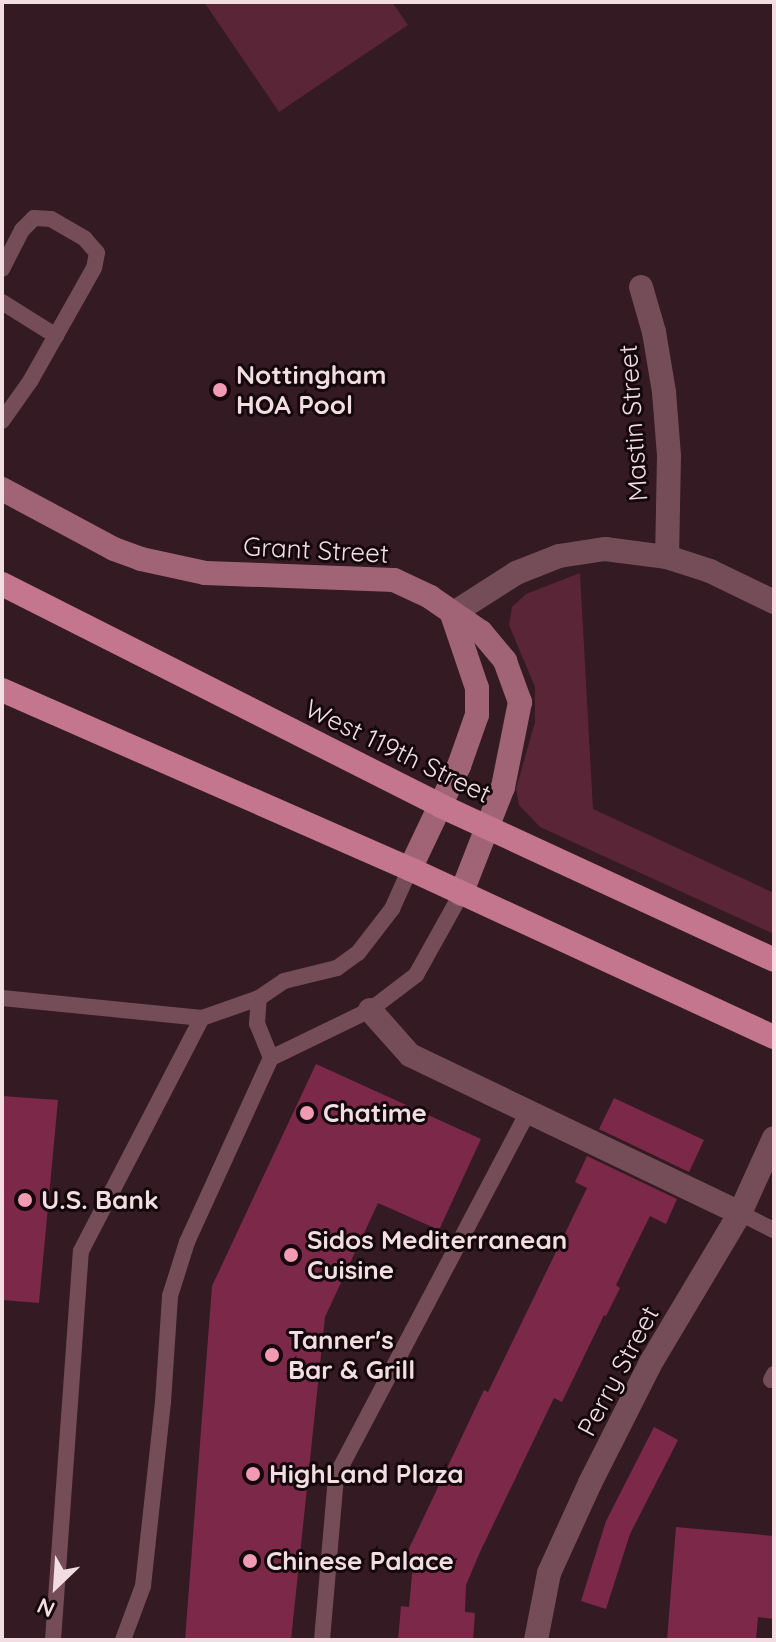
<!DOCTYPE html>
<html>
<head>
<meta charset="utf-8">
<style>
  body { margin:0 }
  #map { position:relative; width:776px; height:1642px; overflow:hidden; background:#341a22; font-family:Quicksand,sans-serif }
  div>[style] { position:absolute }
  [style*='--x'] { left:calc(var(--x)*1px); top:calc(var(--y)*1px); width:calc(var(--w)*1px); rotate:calc(var(--a)*1deg) }
  .green>* { inset:0; background:#5a2537 }
  .building>* { inset:0; background:#7c2848 }
  .lane>* { height:16px; margin:-8px; padding:0 8px; transform-origin:8px; border-radius:8px; background:#744d59 }
  .street>* { height:24px; margin:-12px; padding:0 12px; transform-origin:12px; border-radius:12px; background:#744d59 }
  .secondary>* { height:24px; margin:-12px; padding:0 12px; transform-origin:12px; border-radius:12px; background:#a16477 }
  .primary>* { height:24px; margin:-12px; padding:0 12px; transform-origin:12px; border-radius:12px; background:#c4768e }
  .dots>* { width:22px; height:22px; translate:-50% -50%; box-sizing:border-box; border:4px solid #14080c; border-radius:50% }
  span { translate:-50% -50%; white-space:nowrap; text-align:center; line-height:1.15; -webkit-text-stroke:6px #14080c; paint-order:stroke }
  .poi-label { font-size:26px; color:#f1dde2; font-weight:700 }
  .left { translate:0 -50%; text-align:left }
  .street-label { font-size:26px; color:#f1dde2 }
  .frame { position:absolute; inset:0; border:4px solid #f1dde2; pointer-events:none }
  .north { position:absolute; left:16px; top:1546px; width:80px; height:80px; -webkit-text-stroke:6px #14080c; paint-order:stroke; rotate:205deg; font-size:22px; font-weight:700; line-height:32px; text-align:center; color:#f1dde2 }
  .north::after { content:''; display:block; margin:auto; width:28px; height:36px; background:#f1dde2; clip-path:polygon(50% 0,100% 100%,50% 72%,0 100%) }
</style>
</head>
<body>
<div id="map">
  <div class="green">
    <div style="clip-path:polygon(204px 2px,392px 2px,408px 25px,279px 112px)"></div>
    <div style="clip-path:polygon(580px 573px,593px 809px,774px 893px,774px 934px,540px 827px,519px 805px,516px 789px,535px 722px,535px 687px,509px 625px,512px 607px,526px 594px)"></div>
  </div>
  <div class="building">
    <div style="clip-path:polygon(316px 1064px,481px 1139px,439px 1230px,378px 1203px,325px 1317px,291px 1640px,185px 1640px,212px 1286px)"></div>
    <div style="clip-path:polygon(2px 1096px,58px 1100px,39px 1303px,2px 1300px)"></div>
    <div style="clip-path:polygon(614px 1098px,704px 1140px,689px 1172px,599px 1129px)"></div>
    <div style="clip-path:polygon(587px 1156px,677px 1199px,666px 1224px,650px 1216px,616px 1285px,620px 1288px,606px 1316px,604px 1315px,562px 1402px,554px 1398px,480px 1552px,466px 1585px,465px 1612px,475px 1613px,473px 1640px,398px 1640px,401px 1606px,409px 1607px,413px 1564px,404px 1559px,484px 1390px,488px 1392px,587px 1188px,575px 1182px)"></div>
    <div style="clip-path:polygon(654px 1427px,678px 1440px,630px 1534px,606px 1609px,581px 1601px,606px 1521px)"></div>
    <div style="clip-path:polygon(676px 1527px,774px 1536px,774px 1619px,758px 1617px,756px 1640px,667px 1640px)"></div>
  </div>
  <div class="lane">
    <div style="--x:2;--y:269;--w:44;--a:-62.9"></div>
    <div style="--x:22;--y:230;--w:17;--a:-45"></div>
    <div style="--x:34;--y:218;--w:17;--a:3"></div>
    <div style="--x:51;--y:219;--w:39;--a:30"></div>
    <div style="--x:85;--y:239;--w:18;--a:49"></div>
    <div style="--x:97;--y:253;--w:15;--a:101"></div>
    <div style="--x:94;--y:268;--w:129;--a:119.4"></div>
    <div style="--x:31;--y:380;--w:50;--a:125.3"></div>
    <div style="--x:2;--y:302;--w:64;--a:32.2"></div>
    <div style="--x:2;--y:998;--w:201;--a:5.7"></div>
    <div style="--x:271;--y:1058;--w:37;--a:-112"></div>
    <div style="--x:257;--y:1024;--w:26;--a:-86"></div>
    <div style="--x:259;--y:998;--w:30;--a:-34"></div>
    <div style="--x:284;--y:981;--w:55;--a:-13.8"></div>
    <div style="--x:337;--y:968;--w:26;--a:-36"></div>
    <div style="--x:358;--y:953;--w:56;--a:-52.3"></div>
    <div style="--x:392;--y:909;--w:44;--a:-65.8"></div>
    <div style="--x:740;--y:1213;--w:38;--a:27"></div>
    <div style="--x:771;--y:1380;--w:7;--a:-63"></div>
    <div style="--x:53;--y:1640;--w:390;--a:-85.9"></div>
    <div style="--x:81;--y:1251;--w:263;--a:-62.6"></div>
    <div style="--x:202;--y:1018;--w:60;--a:-19.3"></div>
    <div style="--x:123;--y:1640;--w:58;--a:-69.7"></div>
    <div style="--x:143;--y:1586;--w:185;--a:-83.8"></div>
    <div style="--x:163;--y:1402;--w:106;--a:-86.2"></div>
    <div style="--x:170;--y:1296;--w:57;--a:-72.5"></div>
    <div style="--x:187;--y:1242;--w:202;--a:-65.5"></div>
    <div style="--x:271;--y:1058;--w:110;--a:-25.9"></div>
    <div style="--x:370;--y:1010;--w:58;--a:-37.3"></div>
    <div style="--x:416;--y:975;--w:93;--a:-60.9"></div>
    <div style="--x:322;--y:1640;--w:165;--a:-85.1"></div>
    <div style="--x:336;--y:1476;--w:409;--a:-62.2"></div>
  </div>
  <div class="street">
    <div style="--x:641;--y:287;--w:47;--a:73.9"></div>
    <div style="--x:654;--y:332;--w:61;--a:80.5"></div>
    <div style="--x:664;--y:392;--w:64;--a:85.5"></div>
    <div style="--x:669;--y:456;--w:101;--a:91.1"></div>
    <div style="--x:452;--y:614;--w:76;--a:-32.6"></div>
    <div style="--x:516;--y:573;--w:46;--a:-21.6"></div>
    <div style="--x:559;--y:556;--w:47;--a:-8.7"></div>
    <div style="--x:605;--y:549;--w:63;--a:7.4"></div>
    <div style="--x:667;--y:557;--w:45;--a:18"></div>
    <div style="--x:710;--y:571;--w:71;--a:25.8"></div>
    <div style="--x:370;--y:1010;--w:60;--a:48.4"></div>
    <div style="--x:410;--y:1055;--w:366;--a:25.6"></div>
    <div style="--x:536;--y:1640;--w:68;--a:-79"></div>
    <div style="--x:549;--y:1573;--w:99;--a:-65.5"></div>
    <div style="--x:590;--y:1483;--w:133;--a:-63.2"></div>
    <div style="--x:650;--y:1364;--w:176;--a:-59.2"></div>
    <div style="--x:740;--y:1213;--w:82;--a:-65.6"></div>
  </div>
  <div class="secondary">
    <div style="--x:2;--y:489;--w:127;--a:28.2"></div>
    <div style="--x:114;--y:549;--w:29;--a:20"></div>
    <div style="--x:141;--y:559;--w:66;--a:12.3"></div>
    <div style="--x:205;--y:573;--w:189;--a:2.1"></div>
    <div style="--x:394;--y:580;--w:40;--a:25"></div>
    <div style="--x:430;--y:597;--w:62;--a:34.5"></div>
    <div style="--x:481;--y:632;--w:38;--a:50"></div>
    <div style="--x:505;--y:661;--w:44;--a:69.9"></div>
    <div style="--x:520;--y:702;--w:87;--a:101.3"></div>
    <div style="--x:503;--y:787;--w:115;--a:111.4"></div>
    <div style="--x:410;--y:869;--w:114;--a:-64.6"></div>
    <div style="--x:459;--y:766;--w:54;--a:-70.6"></div>
    <div style="--x:477;--y:715;--w:27;--a:-90"></div>
    <div style="--x:477;--y:688;--w:78;--a:-108.7"></div>
  </div>
  <div class="primary">
    <div style="--x:2;--y:584;--w:492;--a:26.8"></div>
    <div style="--x:441;--y:806;--w:367;--a:24.8"></div>
    <div style="--x:2;--y:690;--w:446;--a:23.7"></div>
    <div style="--x:410;--y:869;--w:401;--a:24.8"></div>
  </div>
  <div class="dots">
    <div style="left:220px;top:390px;background:#f19ab4"></div>
    <div style="left:307px;top:1113px;background:#f19ab4"></div>
    <div style="left:25px;top:1200px;background:#f19ab4"></div>
    <div style="left:291px;top:1255px;background:#f19ab4"></div>
    <div style="left:272px;top:1355px;background:#f19ab4"></div>
    <div style="left:253px;top:1474px;background:#f19ab4"></div>
    <div style="left:250px;top:1561px;background:#f19ab4"></div>
  </div>
  <div class="poi-label">
    <span class="left" style="left:236px;top:390px">Nottingham<br>HOA Pool</span>
    <span class="left" style="left:323px;top:1113px">Chatime</span>
    <span class="left" style="left:41px;top:1200px">U.S. Bank</span>
    <span class="left" style="left:307px;top:1255px">Sidos Mediterranean<br>Cuisine</span>
    <span class="left" style="left:288px;top:1355px">Tanner's<br>Bar &amp; Grill</span>
    <span class="left" style="left:269px;top:1474px">HighLand Plaza</span>
    <span class="left" style="left:266px;top:1561px">Chinese Palace</span>
  </div>
  <div class="street-label">
    <span style="left:633px;top:423px;rotate:-94deg">Mastin Street</span>
    <span style="left:316px;top:550px;rotate:3deg">Grant Street</span>
    <span style="left:398px;top:751px;rotate:26deg">West 119th Street</span>
    <span style="left:618px;top:1371px;rotate:-62deg">Perry Street</span>
  </div>
  <div class="frame"></div>
  <div class="north">N</div>
</div>
</body>
</html>
